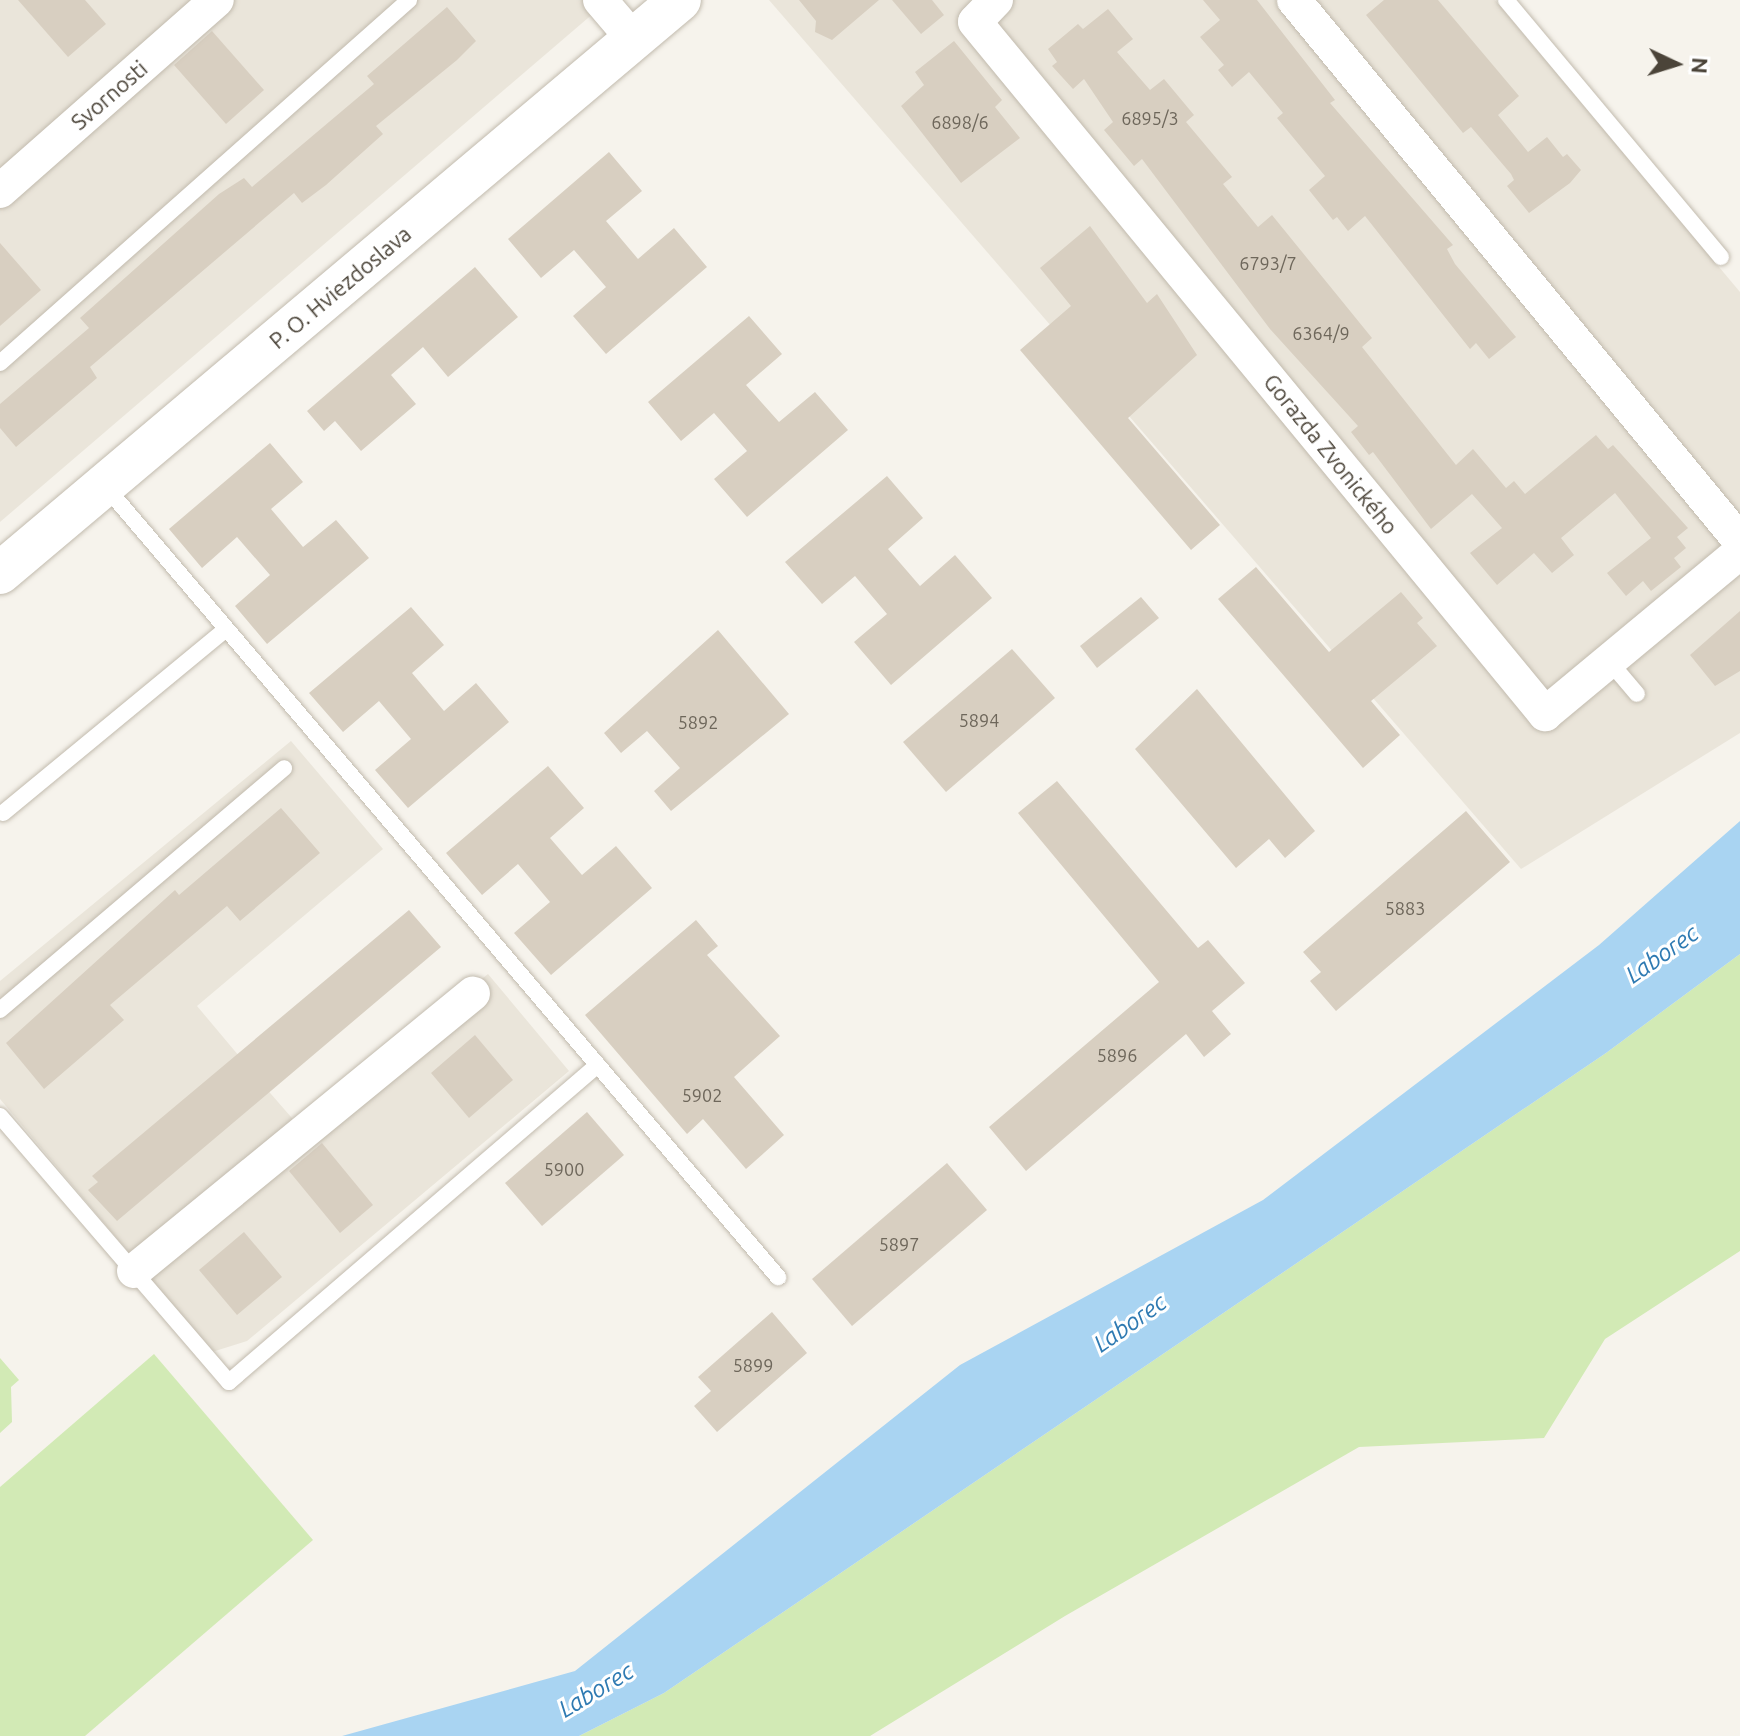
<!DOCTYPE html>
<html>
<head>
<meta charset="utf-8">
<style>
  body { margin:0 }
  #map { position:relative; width:1740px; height:1736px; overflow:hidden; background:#f6f3ec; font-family:Ubuntu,sans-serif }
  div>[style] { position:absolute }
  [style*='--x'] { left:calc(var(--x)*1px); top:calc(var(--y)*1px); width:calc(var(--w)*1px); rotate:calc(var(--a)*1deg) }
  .residential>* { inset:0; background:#eae5da }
  .green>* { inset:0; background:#d2eab5 }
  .water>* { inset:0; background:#a9d4f2 }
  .building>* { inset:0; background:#d8cfc1 }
  .roads { filter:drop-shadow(0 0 2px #c2bbae) drop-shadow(0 0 2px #c2bbae) }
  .service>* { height:16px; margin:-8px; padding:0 8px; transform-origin:8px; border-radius:8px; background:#fff }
  .minor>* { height:34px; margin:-17px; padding:0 17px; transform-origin:17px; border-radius:17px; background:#fff }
  .tertiary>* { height:42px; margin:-21px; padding:0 21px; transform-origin:21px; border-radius:21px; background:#fff }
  span { translate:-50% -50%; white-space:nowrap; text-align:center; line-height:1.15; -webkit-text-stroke:6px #fff; paint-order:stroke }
  .number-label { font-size:18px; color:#6e675b }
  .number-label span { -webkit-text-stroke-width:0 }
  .street-label { font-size:22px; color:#4b4439 }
  .water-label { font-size:24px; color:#2e7ab2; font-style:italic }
  .north { position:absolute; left:1636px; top:24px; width:80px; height:80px; -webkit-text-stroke:6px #fff; paint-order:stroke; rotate:94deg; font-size:22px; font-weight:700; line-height:32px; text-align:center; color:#4b4439 }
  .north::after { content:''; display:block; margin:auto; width:28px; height:36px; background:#4b4439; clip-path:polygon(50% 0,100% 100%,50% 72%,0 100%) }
</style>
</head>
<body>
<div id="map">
  <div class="residential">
    <div style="clip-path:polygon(0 0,609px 0,0 522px)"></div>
    <div style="clip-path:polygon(769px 0,1495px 0,1740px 292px,1740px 733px,1521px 869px)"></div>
    <div style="clip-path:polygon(291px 741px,383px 849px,197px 1006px,271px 1094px,298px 1125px,488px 974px,569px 1071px,247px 1341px,212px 1352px,0 1099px,0 981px)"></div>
  </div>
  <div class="green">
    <div style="clip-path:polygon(1740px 954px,1740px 1251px,1605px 1339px,1544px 1438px,1359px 1447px,1065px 1616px,870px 1736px,579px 1736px,664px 1693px,1606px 1053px)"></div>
    <div style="clip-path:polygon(154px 1354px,313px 1540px,85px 1736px,0 1736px,0 1487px)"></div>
    <div style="clip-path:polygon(0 1358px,19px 1380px,11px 1387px,12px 1422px,0 1433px)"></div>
  </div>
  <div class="water">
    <div style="clip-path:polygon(1740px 821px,1740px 954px,1606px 1053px,664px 1693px,579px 1736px,342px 1736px,575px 1671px,960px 1365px,1263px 1200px,1599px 945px)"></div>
  </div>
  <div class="building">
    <div style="clip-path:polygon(18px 0,85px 0,106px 24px,68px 57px)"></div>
    <div style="clip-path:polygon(799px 0,879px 0,832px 40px,815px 32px,816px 21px)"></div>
    <div style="clip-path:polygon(892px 0,932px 0,944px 15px,921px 34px)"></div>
    <div style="clip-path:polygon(1203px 0,1257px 0,1335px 100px,1330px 103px,1453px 245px,1447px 249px,1455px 264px,1516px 337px,1489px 359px,1476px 343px,1470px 349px,1365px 216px,1348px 231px,1337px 217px,1333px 220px,1309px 190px,1325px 176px,1277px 118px,1283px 113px,1249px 72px,1232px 87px,1218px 70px,1224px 65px,1200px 37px,1220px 20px)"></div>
    <div style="clip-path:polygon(1384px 0,1438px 0,1519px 96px,1498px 115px,1528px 152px,1547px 137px,1563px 157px,1567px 154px,1581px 170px,1570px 183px,1529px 213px,1507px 186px,1514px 180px,1511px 174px,1471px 127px,1463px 133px,1366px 15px)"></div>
    <div style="clip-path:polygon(447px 7px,476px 41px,457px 60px,376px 126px,383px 134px,326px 185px,302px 203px,294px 193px,90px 367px,97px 378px,16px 447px,0 428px,0 404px,89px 328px,80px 318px,219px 194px,244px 178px,252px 187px,374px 84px,367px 76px)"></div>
    <div style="clip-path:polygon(1108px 9px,1133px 39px,1117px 52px,1150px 90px,1164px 79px,1194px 115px,1186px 122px,1232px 177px,1223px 184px,1258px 227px,1272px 215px,1372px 338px,1362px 347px,1456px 465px,1473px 449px,1506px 488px,1514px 481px,1525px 494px,1596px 435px,1608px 449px,1613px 445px,1688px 528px,1677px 537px,1686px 548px,1674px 558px,1681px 567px,1651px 591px,1643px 581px,1626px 596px,1607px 573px,1651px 538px,1615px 493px,1561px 538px,1574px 555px,1552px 573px,1534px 553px,1497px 585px,1470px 553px,1502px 528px,1472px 494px,1431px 529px,1373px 452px,1369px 455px,1351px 432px,1358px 426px,1270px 329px,1142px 159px,1134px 166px,1104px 130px,1113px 122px,1084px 79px,1073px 89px,1052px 66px,1057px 62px,1048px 49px,1078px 24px,1083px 29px)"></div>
    <div style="clip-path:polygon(212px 31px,264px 90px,226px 124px,174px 65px)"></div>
    <div style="clip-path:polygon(954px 41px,1002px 100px,995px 107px,1020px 138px,961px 183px,901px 106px,924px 85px,915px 72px)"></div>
    <div style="clip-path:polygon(609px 152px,642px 191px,606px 221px,638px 259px,674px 228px,707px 267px,606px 354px,573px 316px,606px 287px,574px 250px,541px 278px,508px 239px)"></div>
    <div style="clip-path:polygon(1090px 226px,1147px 303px,1157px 294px,1197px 355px,1128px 418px,1220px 525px,1191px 550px,1020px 350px,1071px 306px,1040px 268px)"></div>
    <div style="clip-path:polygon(0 243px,41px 290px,0 326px)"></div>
    <div style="clip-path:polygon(475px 267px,518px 317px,448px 377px,423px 347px,391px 375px,416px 404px,361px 451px,335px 421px,324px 431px,307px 411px)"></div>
    <div style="clip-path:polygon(749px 316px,782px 354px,746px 385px,779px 422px,815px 392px,848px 430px,747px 517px,714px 479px,747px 451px,714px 413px,681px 441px,648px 402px)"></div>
    <div style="clip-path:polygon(270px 443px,303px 482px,271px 509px,303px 547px,336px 520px,369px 558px,267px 644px,235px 606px,270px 575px,237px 537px,202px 568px,169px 529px)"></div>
    <div style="clip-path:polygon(887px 476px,923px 518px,888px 549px,920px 586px,955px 555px,992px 598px,891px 685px,854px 642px,887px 614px,855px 576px,822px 604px,785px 562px)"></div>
    <div style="clip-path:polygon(1256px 567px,1329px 652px,1401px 592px,1423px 618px,1417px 623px,1437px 646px,1371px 701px,1400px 735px,1363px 768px,1218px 599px)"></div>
    <div style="clip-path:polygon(1141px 597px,1159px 618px,1097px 668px,1080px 646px)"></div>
    <div style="clip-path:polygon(411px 607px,444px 645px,412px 673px,444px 711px,476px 683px,509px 722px,408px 808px,375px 770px,411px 739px,379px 701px,343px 732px,309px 693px)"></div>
    <div style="clip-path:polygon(1740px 611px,1740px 671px,1715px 686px,1690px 655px)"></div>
    <div style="clip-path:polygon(718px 630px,789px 714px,671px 811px,654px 791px,680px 768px,647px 731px,621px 753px,604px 733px)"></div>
    <div style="clip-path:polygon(1012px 649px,1055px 698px,946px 792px,903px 742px)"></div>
    <div style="clip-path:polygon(1197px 689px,1315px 831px,1285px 858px,1269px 839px,1236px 868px,1135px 749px)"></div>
    <div style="clip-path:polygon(548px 766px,584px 808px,550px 838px,582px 875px,616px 846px,652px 888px,551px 975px,514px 933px,550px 902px,518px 864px,482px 895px,446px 853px)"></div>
    <div style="clip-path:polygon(1057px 781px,1198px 948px,1208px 940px,1245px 983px,1212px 1011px,1231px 1034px,1204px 1057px,1186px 1034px,1026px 1171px,989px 1127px,1159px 982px,1018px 813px)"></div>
    <div style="clip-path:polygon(281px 808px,320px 853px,240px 921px,227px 906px,110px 1005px,124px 1020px,44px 1089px,6px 1043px,175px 890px,179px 895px)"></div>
    <div style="clip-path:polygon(1466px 811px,1510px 862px,1336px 1011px,1310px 981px,1321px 972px,1303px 952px)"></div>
    <div style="clip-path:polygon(409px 910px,441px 947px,117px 1221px,88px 1190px,98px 1182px,92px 1176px)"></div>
    <div style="clip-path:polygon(696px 920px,718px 946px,707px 955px,780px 1036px,734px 1077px,784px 1135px,746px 1169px,703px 1119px,687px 1134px,585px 1015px)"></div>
    <div style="clip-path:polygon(475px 1035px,513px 1080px,469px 1118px,431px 1073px)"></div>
    <div style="clip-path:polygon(587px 1112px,624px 1155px,542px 1226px,505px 1183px)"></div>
    <div style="clip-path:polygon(322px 1143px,373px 1205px,340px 1233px,289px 1171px)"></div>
    <div style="clip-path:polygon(947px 1163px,987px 1210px,852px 1326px,812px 1279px)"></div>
    <div style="clip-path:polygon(244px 1232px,282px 1277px,237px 1315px,199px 1270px)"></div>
    <div style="clip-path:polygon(772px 1312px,807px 1353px,717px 1432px,694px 1406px,711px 1391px,698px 1377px)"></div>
  </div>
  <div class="roads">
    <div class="service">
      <div style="--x:1506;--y:0;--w:335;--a:50.1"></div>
      <div style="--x:0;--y:363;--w:547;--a:-41.59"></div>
      <div style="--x:105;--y:486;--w:1039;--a:49.61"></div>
      <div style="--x:1609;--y:661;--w:43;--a:49.7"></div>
      <div style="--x:3;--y:813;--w:289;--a:-39.5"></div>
      <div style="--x:0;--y:1010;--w:373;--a:-40.4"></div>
      <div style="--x:0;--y:1116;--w:351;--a:49.3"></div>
      <div style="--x:229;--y:1382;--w:486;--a:-40.7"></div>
    </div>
    <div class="minor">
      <div style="--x:600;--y:0;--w:52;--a:49.6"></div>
      <div style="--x:996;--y:0;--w:30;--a:134"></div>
      <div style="--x:975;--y:22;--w:897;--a:50.52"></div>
      <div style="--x:1545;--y:714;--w:254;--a:-39.7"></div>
      <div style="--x:1294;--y:0;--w:701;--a:50.5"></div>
      <div style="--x:0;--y:191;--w:289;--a:-41.4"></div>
      <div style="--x:134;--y:1271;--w:438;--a:-39.3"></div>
    </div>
    <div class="tertiary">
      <div style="--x:0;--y:573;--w:889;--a:-40.12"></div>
    </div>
  </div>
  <div class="number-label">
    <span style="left:1150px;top:118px">6895/3</span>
    <span style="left:960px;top:122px">6898/6</span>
    <span style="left:1268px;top:263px">6793/7</span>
    <span style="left:1321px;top:333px">6364/9</span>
    <span style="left:979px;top:720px">5894</span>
    <span style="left:698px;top:722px">5892</span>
    <span style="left:1405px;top:908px">5883</span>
    <span style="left:1117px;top:1055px">5896</span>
    <span style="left:702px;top:1095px">5902</span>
    <span style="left:564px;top:1169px">5900</span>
    <span style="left:899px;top:1244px">5897</span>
    <span style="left:753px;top:1365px">5899</span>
  </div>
  <div class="street-label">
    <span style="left:109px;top:95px;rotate:-41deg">Svornosti</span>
    <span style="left:340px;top:287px;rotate:-40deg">P. O. Hviezdoslava</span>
    <span style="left:1331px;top:454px;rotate:51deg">Gorazda Zvonického</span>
  </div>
  <div class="water-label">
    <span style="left:1662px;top:954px;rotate:-35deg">Laborec</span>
    <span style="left:1130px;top:1323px;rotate:-35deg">Laborec</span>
    <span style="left:596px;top:1690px;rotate:-31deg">Laborec</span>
  </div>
  <div class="north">N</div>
</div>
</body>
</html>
